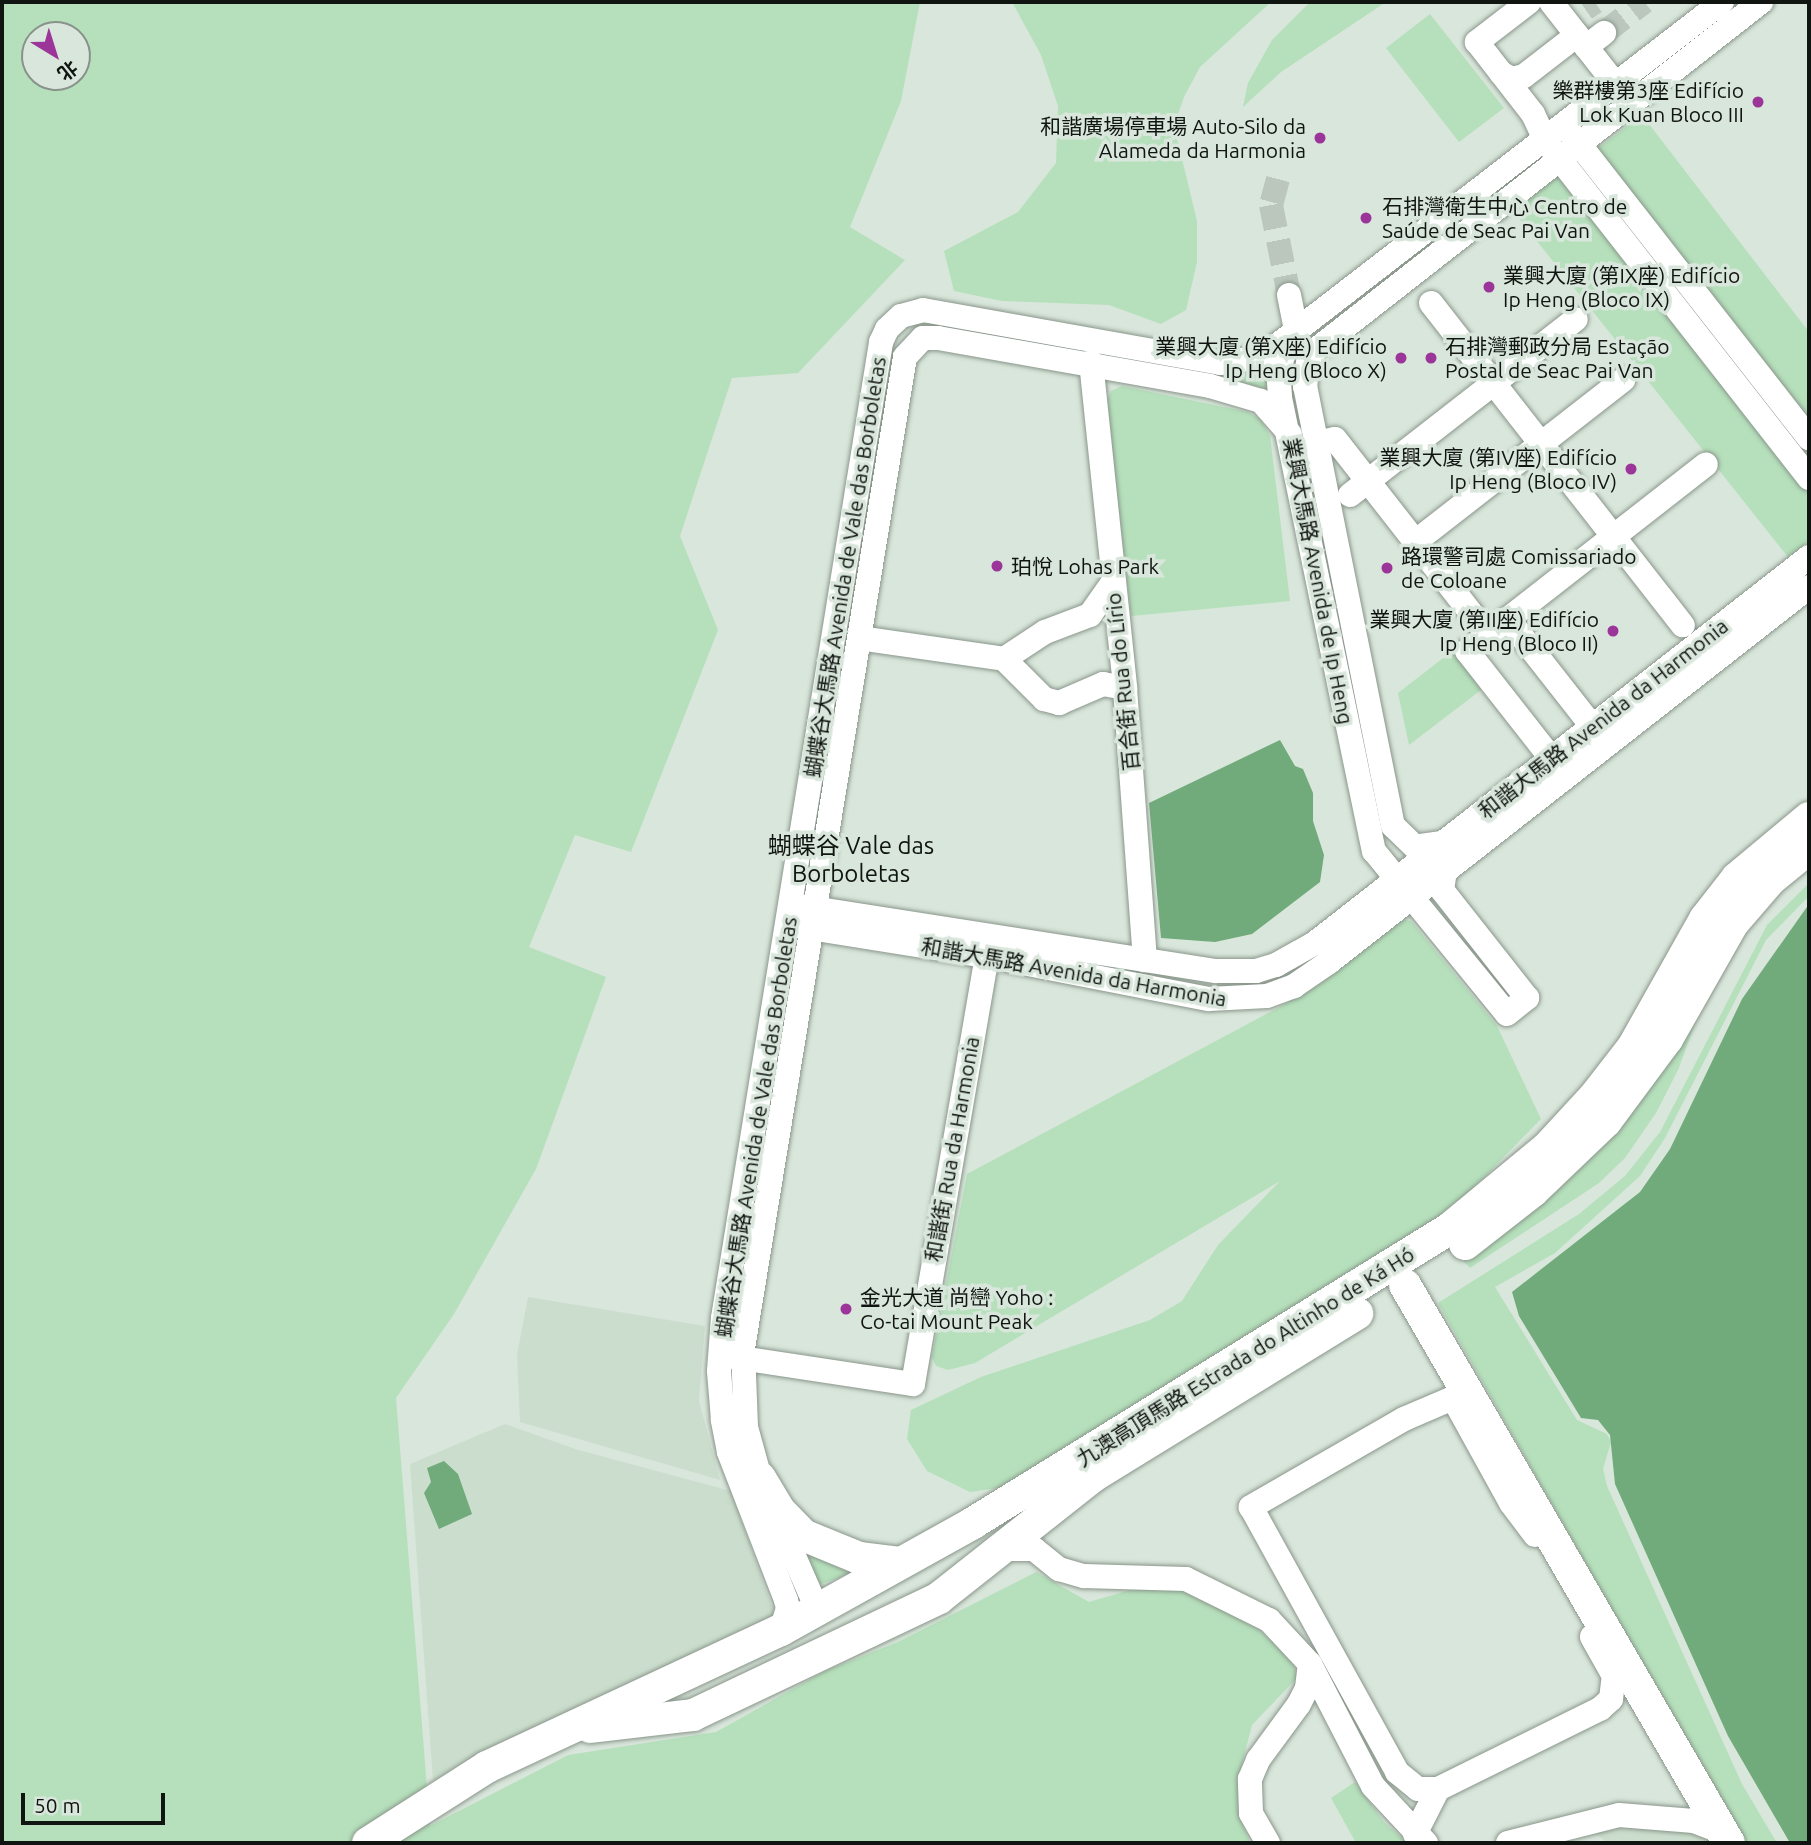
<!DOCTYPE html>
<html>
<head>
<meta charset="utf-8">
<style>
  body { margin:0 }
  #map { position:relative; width:1811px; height:1845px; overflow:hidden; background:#d9e6db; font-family:Ubuntu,"Noto Sans SC",sans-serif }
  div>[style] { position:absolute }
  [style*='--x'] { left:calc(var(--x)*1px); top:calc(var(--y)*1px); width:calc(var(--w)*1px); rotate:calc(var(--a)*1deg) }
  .built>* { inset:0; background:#cbdecd }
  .green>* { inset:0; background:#b5e0bb }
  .water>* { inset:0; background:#71ab7b }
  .minor-tunnel>* { height:24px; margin-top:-12px; transform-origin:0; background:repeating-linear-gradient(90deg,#bbc7bd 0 24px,transparent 0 36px) }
  .roads { filter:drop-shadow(0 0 2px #8a968b) drop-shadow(0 0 2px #8a968b) }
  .minor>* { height:24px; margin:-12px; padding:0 12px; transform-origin:12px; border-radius:12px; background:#fff }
  .major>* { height:32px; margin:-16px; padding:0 16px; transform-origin:16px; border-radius:16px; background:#fff }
  .dots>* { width:19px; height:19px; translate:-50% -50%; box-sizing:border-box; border:4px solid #d9e6db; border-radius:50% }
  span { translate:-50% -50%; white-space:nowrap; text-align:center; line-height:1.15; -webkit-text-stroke:7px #d9e6db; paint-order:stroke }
  .poi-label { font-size:21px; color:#111511 }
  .right { translate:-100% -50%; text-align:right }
  .left { translate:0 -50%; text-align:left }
  .street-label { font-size:21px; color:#111511 }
  .quarter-label { font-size:24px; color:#111511 }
  .frame { position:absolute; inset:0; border:4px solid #111511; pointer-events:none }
  .north { position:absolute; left:21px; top:21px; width:70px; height:70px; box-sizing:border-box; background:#d9e6db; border:2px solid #89928a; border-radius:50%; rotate:142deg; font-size:19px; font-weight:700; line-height:28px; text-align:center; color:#111511 }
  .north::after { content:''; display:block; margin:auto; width:24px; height:32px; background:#9c3599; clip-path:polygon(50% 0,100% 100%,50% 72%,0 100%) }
  .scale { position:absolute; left:21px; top:1793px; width:144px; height:32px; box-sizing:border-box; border:4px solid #111511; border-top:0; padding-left:9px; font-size:21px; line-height:24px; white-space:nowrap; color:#111511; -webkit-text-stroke:5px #d9e6db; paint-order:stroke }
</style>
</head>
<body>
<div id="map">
  <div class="built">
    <div style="clip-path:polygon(528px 1297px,705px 1326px,699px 1401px,720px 1480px,520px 1422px,517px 1355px)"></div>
    <div style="clip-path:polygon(505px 1424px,575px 1449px,731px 1491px,775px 1616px,433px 1781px,410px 1464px)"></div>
    <div style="clip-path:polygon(1614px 1826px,1716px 1833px,1710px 1843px,1608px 1843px,1593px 1832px)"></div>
  </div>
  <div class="green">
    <div style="clip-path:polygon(evenodd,2px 2px,920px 2px,901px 101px,850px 227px,905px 260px,798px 373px,732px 378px,680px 536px,718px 630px,631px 852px,575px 835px,529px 947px,606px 977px,536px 1169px,454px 1314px,396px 1398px,430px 1826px,568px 1755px,716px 1732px,825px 1671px,898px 1642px,1036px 1572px,1089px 1602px,1137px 1588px,1167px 1586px,1205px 1597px,1259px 1630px,1293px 1660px,1297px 1678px,1252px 1725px,1239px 1775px,1239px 1815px,1250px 1843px,2px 1843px,2px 2px,35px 35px,77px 35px,77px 77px,35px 77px,35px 35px)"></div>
    <div style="clip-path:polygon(1012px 2px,1271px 2px,1200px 67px,1184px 97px,1174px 126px,1197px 221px,1197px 262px,1186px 310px,1161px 324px,1109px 305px,1002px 301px,954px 291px,944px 251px,1018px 212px,1056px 163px,1058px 106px,1041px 55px)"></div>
    <div style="clip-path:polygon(1386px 2px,1281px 72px,1243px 107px,1248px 83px,1272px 40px,1309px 3px)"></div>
    <div style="clip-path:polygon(1430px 14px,1504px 108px,1459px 142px,1386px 48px)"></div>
    <div style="clip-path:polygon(1642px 115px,1809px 332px,1809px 425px,1597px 149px)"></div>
    <div style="clip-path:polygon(1559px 175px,1809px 494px,1809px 541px,1788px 557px,1513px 211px)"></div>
    <div style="clip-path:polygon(941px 324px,1229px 374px,1249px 372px,1271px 362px,1271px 394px)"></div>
    <div style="clip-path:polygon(1122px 386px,1248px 412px,1261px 420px,1270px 436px,1290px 601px,1131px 616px,1106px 403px,1111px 391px)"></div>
    <div style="clip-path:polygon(1451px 652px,1468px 664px,1481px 690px,1409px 745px,1398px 693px)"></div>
    <div style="clip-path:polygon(1809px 883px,1809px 896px,1766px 940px,1665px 1138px,1640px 1176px,1555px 1253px,1495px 1287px,1577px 1420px,1607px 1434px,1611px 1442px,1603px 1469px,1607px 1486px,1742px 1784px,1777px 1843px,1744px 1843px,1438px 1303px,1579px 1214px,1625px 1176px,1660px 1132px,1767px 925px)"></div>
    <div style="clip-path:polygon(1401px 919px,1411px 921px,1497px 1026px,1541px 1119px,1454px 1208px,1011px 1486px,970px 1492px,927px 1471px,907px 1439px,911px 1410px,981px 1377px,1150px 1320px,1182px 1301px,1218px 1245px,1280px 1181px,975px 1363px,948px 1370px,936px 1366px,932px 1357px,967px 1174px,1285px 1004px)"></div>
    <div style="clip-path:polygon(1707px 992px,1678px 1070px,1656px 1113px,1625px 1158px,1599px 1183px,1470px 1268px,1463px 1261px,1505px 1232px)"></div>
    <div style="clip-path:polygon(805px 1551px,860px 1570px,821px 1584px,813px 1578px)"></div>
    <div style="clip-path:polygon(1355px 1782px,1384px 1822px,1408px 1843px,1356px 1843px,1331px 1798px)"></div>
  </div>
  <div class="water">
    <div style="clip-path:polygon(1280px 740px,1295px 766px,1303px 769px,1313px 793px,1313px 821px,1324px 855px,1320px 882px,1252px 934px,1215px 942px,1161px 938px,1149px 803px)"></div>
    <div style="clip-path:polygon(1809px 904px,1809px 1843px,1790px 1843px,1728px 1736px,1615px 1484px,1610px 1435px,1598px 1420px,1581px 1418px,1519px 1316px,1512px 1292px,1640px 1192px,1670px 1149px,1742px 999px)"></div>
    <div style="clip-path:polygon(444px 1461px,458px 1474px,472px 1514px,439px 1529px,424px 1493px,431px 1482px,427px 1468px)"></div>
  </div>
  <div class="minor-tunnel">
    <div style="--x:1585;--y:9;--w:12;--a:-35"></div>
    <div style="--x:1604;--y:33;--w:51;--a:-37.8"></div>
    <div style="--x:1278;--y:179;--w:27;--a:105"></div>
    <div style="--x:1271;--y:205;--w:92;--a:78.7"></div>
  </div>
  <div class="roads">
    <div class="minor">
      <div style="--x:1529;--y:2;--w:66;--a:142.4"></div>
      <div style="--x:1477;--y:42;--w:91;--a:52.1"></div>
      <div style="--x:1533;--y:114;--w:29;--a:65"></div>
      <div style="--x:1545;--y:140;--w:429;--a:52"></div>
      <div style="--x:1551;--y:2;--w:105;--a:51.9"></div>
      <div style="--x:1586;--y:47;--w:23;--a:-38"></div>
      <div style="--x:1501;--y:73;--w:13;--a:29"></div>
      <div style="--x:1512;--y:79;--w:12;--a:-14"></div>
      <div style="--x:1524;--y:76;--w:67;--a:-37.7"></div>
      <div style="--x:1569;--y:131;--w:390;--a:52"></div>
      <div style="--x:1289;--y:295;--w:41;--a:78.7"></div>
      <div style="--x:1431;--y:303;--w:409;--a:52"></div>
      <div style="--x:1290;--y:340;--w:30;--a:113"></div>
      <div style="--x:1278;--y:368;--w:30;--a:86"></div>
      <div style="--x:1280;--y:398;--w:463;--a:78.3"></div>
      <div style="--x:1374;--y:851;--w:210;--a:50.8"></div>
      <div style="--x:1507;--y:1014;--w:26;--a:-39"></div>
      <div style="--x:1527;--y:998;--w:137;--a:-128.2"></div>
      <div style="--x:1442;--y:890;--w:18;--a:-81"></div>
      <div style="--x:1091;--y:362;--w:328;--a:84"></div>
      <div style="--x:1125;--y:688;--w:273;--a:85.8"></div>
      <div style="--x:1316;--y:443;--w:19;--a:-12"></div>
      <div style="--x:1335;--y:439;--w:249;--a:52"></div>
      <div style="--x:1350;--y:495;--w:286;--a:-37.9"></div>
      <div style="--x:1415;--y:542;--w:264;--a:-37.9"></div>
      <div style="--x:1508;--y:619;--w:136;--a:51.9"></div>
      <div style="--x:859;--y:638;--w:147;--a:8.2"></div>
      <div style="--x:1004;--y:659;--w:57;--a:45"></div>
      <div style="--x:1044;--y:699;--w:16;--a:15"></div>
      <div style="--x:1059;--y:703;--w:48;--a:-23.4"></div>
      <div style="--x:1103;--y:684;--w:22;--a:10"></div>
      <div style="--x:1004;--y:659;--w:49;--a:-33.4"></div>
      <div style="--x:1045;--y:632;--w:48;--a:-20.7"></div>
      <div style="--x:1090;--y:615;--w:38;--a:-55"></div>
      <div style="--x:1551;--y:758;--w:136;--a:-128.1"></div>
      <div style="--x:1467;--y:651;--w:303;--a:-38"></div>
      <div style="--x:1442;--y:843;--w:27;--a:172"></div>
      <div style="--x:1415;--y:847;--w:30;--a:-136"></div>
      <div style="--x:1393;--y:826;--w:448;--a:-101.3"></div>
      <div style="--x:1305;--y:387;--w:24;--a:-83"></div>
      <div style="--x:1308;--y:363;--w:12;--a:-66"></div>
      <div style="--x:1313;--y:352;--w:569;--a:-38"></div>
      <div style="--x:800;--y:906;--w:421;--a:8.9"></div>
      <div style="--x:1216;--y:971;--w:40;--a:0"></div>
      <div style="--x:1256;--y:971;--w:21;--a:-17"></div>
      <div style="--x:1276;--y:965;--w:45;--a:-29.4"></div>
      <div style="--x:1315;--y:943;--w:627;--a:-38"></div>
      <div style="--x:797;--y:926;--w:192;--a:9"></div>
      <div style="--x:987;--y:956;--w:226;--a:11"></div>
      <div style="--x:1209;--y:999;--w:58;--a:-3"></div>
      <div style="--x:1267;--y:996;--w:29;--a:-20"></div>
      <div style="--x:1294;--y:986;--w:42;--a:-34.4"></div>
      <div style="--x:1329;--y:962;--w:609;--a:-38"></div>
      <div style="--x:727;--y:1356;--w:188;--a:8.6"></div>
      <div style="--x:913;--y:1384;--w:434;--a:-80.2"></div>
      <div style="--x:1464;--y:1391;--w:13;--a:148"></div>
      <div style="--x:1453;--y:1398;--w:120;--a:61.1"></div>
      <div style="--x:1511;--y:1503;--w:40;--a:53"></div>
      <div style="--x:1453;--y:1398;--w:53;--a:156.8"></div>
      <div style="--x:1404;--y:1419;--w:177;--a:150.1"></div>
      <div style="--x:1251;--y:1507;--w:303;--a:61.1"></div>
      <div style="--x:1397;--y:1772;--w:27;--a:39"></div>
      <div style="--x:1418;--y:1789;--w:20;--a:0"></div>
      <div style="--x:1438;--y:1789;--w:181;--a:-26.3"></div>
      <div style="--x:1600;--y:1709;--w:15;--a:-42"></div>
      <div style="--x:1611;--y:1699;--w:23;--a:-83"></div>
      <div style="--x:1614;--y:1676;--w:45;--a:-119.4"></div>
      <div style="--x:1005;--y:1549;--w:29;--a:0"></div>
      <div style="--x:1034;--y:1549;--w:32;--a:39"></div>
      <div style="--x:1059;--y:1569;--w:26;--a:16"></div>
      <div style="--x:1084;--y:1576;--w:102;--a:1.7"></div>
      <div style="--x:1186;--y:1579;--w:93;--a:26.3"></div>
      <div style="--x:1269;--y:1620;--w:60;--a:47"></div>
      <div style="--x:1310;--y:1664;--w:137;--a:62.7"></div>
      <div style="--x:1373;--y:1786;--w:78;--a:47.1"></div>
      <div style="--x:817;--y:1609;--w:143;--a:-113.5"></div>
      <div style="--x:760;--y:1478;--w:53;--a:-105.4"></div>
      <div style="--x:746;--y:1427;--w:79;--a:-92.2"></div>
      <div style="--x:743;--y:1348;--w:1004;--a:-80.72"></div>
      <div style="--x:905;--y:357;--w:26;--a:-47"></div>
      <div style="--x:923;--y:338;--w:15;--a:0"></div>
      <div style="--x:938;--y:338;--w:276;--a:10"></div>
      <div style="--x:1210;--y:386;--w:53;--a:16.4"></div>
      <div style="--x:1261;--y:401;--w:44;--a:48.7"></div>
      <div style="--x:781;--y:1630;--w:23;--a:-72"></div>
      <div style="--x:788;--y:1608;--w:8;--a:-104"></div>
      <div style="--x:786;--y:1600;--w:159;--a:-111.1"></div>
      <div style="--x:729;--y:1452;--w:33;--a:-101"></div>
      <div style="--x:723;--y:1420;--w:49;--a:-94.7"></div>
      <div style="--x:719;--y:1371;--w:53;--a:-85.7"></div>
      <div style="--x:723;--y:1318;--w:989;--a:-80.8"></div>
      <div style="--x:881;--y:342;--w:14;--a:-65"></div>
      <div style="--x:887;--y:329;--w:19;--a:-43"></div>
      <div style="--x:901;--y:316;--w:23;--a:-15"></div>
      <div style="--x:923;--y:310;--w:302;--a:10.1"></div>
      <div style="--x:1220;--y:363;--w:42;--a:-8.1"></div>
      <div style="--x:1262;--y:357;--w:581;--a:-37.66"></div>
      <div style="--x:1415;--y:1834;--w:51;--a:-62.9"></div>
      <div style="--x:1268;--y:1843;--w:34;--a:-120"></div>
      <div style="--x:1251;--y:1813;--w:34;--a:-92"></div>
      <div style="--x:1250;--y:1779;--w:21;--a:-67"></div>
      <div style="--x:1258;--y:1760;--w:69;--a:-53.8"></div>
      <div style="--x:1299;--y:1704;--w:18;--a:-63"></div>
      <div style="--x:1307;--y:1688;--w:24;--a:-83"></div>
      <div style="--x:1508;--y:1843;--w:114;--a:-14.2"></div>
      <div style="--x:1619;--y:1815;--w:75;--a:4.6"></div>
      <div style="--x:1694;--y:1821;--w:28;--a:21"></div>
    </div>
    <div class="major">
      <div style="--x:1465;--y:1244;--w:86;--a:-37.9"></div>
      <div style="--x:1533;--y:1191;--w:101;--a:-43.8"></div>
      <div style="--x:1606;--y:1121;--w:102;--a:-53.4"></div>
      <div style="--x:1667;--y:1039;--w:133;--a:-60.4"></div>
      <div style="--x:1733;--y:923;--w:58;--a:-49.2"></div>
      <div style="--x:1771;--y:879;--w:49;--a:-39.2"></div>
      <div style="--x:1405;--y:1285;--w:645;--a:59.86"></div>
      <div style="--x:760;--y:1478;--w:39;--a:59"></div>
      <div style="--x:780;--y:1511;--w:33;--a:46"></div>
      <div style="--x:803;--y:1535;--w:61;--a:22.3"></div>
      <div style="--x:859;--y:1558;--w:41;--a:7"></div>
      <div style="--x:590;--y:1727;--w:104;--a:-6.6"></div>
      <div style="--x:693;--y:1715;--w:272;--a:-25.4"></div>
      <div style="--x:939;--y:1598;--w:199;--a:-38.3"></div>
      <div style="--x:1095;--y:1475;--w:308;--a:-31.6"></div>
      <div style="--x:368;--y:1843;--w:141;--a:-32.6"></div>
      <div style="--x:487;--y:1767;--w:324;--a:-25"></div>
      <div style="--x:781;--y:1630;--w:220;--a:-29.1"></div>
      <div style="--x:973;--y:1523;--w:559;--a:-31.7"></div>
      <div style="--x:1449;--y:1229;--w:127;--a:-39.6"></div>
      <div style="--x:1547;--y:1148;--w:71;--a:-47.3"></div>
      <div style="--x:1595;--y:1096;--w:62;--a:-52.2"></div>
      <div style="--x:1633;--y:1047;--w:147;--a:-60.6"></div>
      <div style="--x:1705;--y:919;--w:52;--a:-52"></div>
      <div style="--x:1737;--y:878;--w:94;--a:-39.8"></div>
    </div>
  </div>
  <div class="dots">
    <div style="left:1758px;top:102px;background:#9c3599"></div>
    <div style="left:1320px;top:138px;background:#9c3599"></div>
    <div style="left:1366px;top:218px;background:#9c3599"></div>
    <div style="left:1489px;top:287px;background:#9c3599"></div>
    <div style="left:1401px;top:358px;background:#9c3599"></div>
    <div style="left:1431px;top:358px;background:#9c3599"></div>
    <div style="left:1631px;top:469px;background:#9c3599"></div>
    <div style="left:997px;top:566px;background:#9c3599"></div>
    <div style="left:1387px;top:568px;background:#9c3599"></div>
    <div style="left:1613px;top:631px;background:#9c3599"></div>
    <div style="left:846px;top:1309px;background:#9c3599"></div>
  </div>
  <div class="poi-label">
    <span class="right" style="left:1744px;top:102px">樂群樓第3座 Edifício<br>Lok Kuan Bloco III</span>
    <span class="right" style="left:1306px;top:138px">和諧廣場停車場 Auto-Silo da<br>Alameda da Harmonia</span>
    <span class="left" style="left:1382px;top:218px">石排灣衛生中心 Centro de<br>Saúde de Seac Pai Van</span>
    <span class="left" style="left:1503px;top:287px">業興大廈 (第IX座) Edifício<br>Ip Heng (Bloco IX)</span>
    <span class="right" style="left:1387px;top:358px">業興大廈 (第X座) Edifício<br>Ip Heng (Bloco X)</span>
    <span class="left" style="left:1445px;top:358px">石排灣郵政分局 Estação<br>Postal de Seac Pai Van</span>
    <span class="right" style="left:1617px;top:469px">業興大廈 (第IV座) Edifício<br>Ip Heng (Bloco IV)</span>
    <span class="left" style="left:1401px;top:568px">路環警司處 Comissariado<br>de Coloane</span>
    <span class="left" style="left:1011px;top:566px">珀悅 Lohas Park</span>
    <span class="right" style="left:1599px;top:631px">業興大廈 (第II座) Edifício<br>Ip Heng (Bloco II)</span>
    <span class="left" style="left:860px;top:1309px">金光大道 尚巒 Yoho :<br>Co-tai Mount Peak</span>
  </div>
  <div class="street-label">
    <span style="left:845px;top:567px;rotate:-81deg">蝴蝶谷大馬路 Avenida de Vale das Borboletas</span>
    <span style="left:1319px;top:581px;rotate:79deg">業興大馬路 Avenida de Ip Heng</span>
    <span style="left:1122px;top:682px;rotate:-96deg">百合街 Rua do Lírio</span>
    <span style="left:1603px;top:718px;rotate:-38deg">和諧大馬路 Avenida da Harmonia</span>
    <span style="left:1074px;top:972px;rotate:10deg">和諧大馬路 Avenida da Harmonia</span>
    <span style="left:756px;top:1127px;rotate:-81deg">蝴蝶谷大馬路 Avenida de Vale das Borboletas</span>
    <span style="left:952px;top:1149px;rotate:-80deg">和諧街 Rua da Harmonia</span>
    <span style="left:1245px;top:1356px;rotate:-32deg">九澳高頂馬路 Estrada do Altinho de Ká Hó</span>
  </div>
  <div class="quarter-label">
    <span style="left:851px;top:860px">蝴蝶谷 Vale das<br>Borboletas</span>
  </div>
  <div class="frame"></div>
  <div class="north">北</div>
  <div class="scale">50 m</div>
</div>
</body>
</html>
